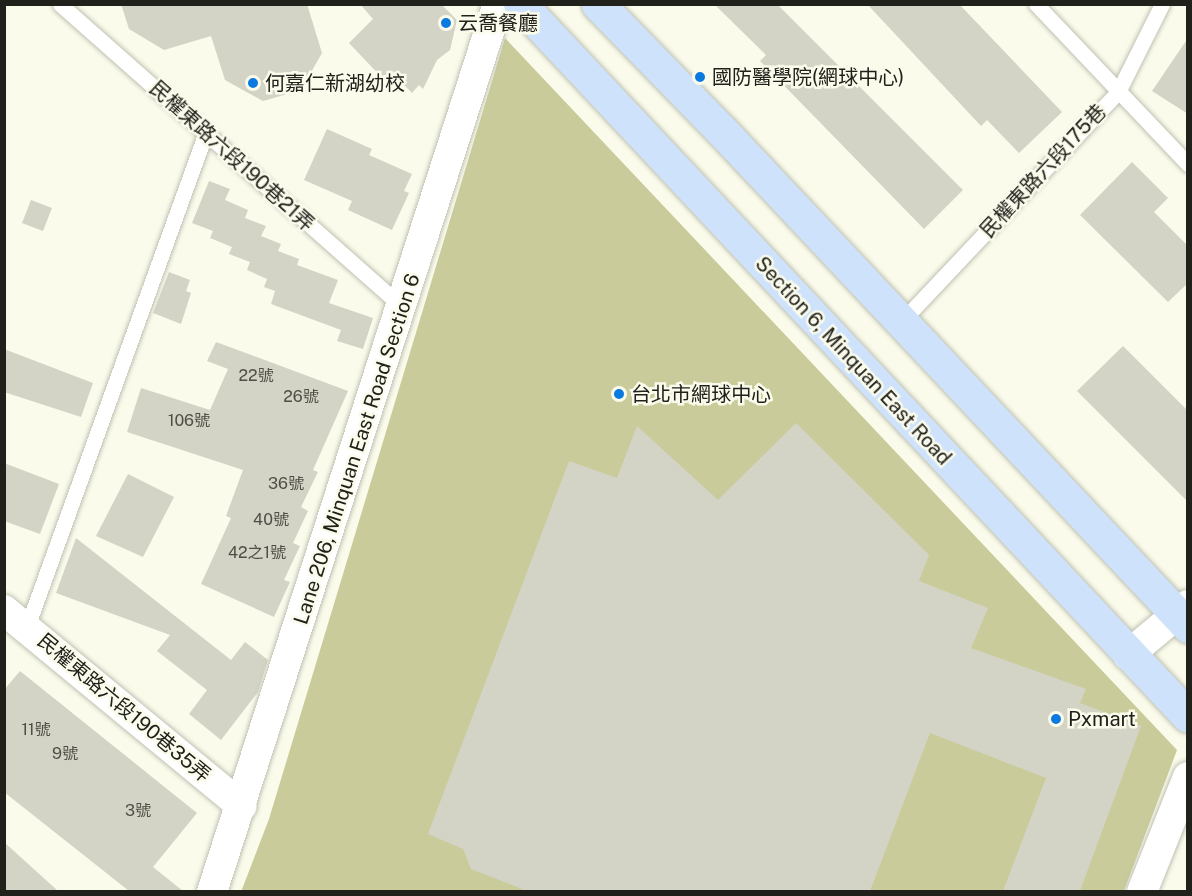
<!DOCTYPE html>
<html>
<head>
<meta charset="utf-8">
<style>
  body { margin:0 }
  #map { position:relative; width:1192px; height:896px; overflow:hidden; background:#fafbeb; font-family:"Public Sans","Noto Sans TC",sans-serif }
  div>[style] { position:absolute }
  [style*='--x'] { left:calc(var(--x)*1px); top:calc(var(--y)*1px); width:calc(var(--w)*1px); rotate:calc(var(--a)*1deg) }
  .green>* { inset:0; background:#c9cb9b }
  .building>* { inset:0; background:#d3d4c5 }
  .roads { filter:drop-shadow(0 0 2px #c0c1b2) drop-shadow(0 0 2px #c0c1b2) }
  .lane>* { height:15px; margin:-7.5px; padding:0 7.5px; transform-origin:7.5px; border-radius:7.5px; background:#fff }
  .street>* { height:30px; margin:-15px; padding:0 15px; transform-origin:15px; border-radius:15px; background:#fff }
  .secondary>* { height:33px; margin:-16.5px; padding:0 16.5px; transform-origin:16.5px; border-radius:16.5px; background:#cee3fb }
  .dots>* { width:16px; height:16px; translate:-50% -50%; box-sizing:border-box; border:3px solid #fafbeb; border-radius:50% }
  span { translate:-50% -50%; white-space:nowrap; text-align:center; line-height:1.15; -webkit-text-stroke:5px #fafbeb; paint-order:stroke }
  .number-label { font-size:16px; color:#4e4e46 }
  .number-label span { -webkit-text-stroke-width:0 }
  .poi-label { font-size:20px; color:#21211c }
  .left { translate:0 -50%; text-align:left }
  .street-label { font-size:20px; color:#21211c }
  .frame { position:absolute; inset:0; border:6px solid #21211c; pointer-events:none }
</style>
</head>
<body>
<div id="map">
  <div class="green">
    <div style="clip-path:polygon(505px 38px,1177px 750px,1124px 891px,241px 892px,269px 819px)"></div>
  </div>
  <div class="building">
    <div style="clip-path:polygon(121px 4px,307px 4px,322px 53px,301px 90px,263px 101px,225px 80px,211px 36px,164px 50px,129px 29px)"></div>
    <div style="clip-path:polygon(360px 4px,441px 4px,457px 20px,450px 50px,437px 60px,423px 89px,419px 85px,412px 93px,393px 74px,385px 81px,349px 43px,373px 19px)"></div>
    <div style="clip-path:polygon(714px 4px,777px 4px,963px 190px,924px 229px,760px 61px,766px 55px)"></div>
    <div style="clip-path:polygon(867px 4px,959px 4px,1062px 112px,1019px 153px,987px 120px,981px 126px)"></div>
    <div style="clip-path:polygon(1188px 38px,1188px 114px,1152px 91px)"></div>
    <div style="clip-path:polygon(327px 129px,372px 149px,369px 155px,412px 174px,404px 191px,409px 193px,392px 230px,348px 210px,352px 201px,304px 180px)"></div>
    <div style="clip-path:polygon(1132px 162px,1168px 198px,1154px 212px,1188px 246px,1188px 283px,1168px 302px,1080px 215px)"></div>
    <div style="clip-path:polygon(209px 181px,230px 189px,225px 200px,248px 210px,245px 218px,266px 226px,261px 236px,281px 244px,278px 251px,299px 259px,297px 265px,338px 280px,329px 303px,373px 318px,363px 349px,337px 341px,341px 330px,271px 304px,275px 291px,264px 287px,267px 279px,247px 270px,250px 262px,229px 254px,232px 247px,210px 238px,213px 231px,192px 223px)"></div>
    <div style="clip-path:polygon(31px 200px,52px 208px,43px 231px,22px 223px)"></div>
    <div style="clip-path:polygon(169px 272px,190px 280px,186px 291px,191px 293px,181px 324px,153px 313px)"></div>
    <div style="clip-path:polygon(216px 342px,348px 391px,313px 470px,318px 472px,301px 507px,308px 511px,293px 543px,300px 546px,284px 580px,290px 582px,274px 617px,201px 584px,231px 518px,226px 516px,243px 470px,127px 432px,141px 388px,210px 410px,228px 369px,207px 361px)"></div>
    <div style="clip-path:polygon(1123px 346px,1188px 411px,1188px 502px,1077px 391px)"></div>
    <div style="clip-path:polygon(4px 349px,93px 383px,81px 417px,4px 392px)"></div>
    <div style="clip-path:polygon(796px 423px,929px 555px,919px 581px,988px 608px,971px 648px,1086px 689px,1080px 703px,1141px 726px,1080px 891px,1003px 891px,1046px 778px,930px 733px,870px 891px,527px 891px,471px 869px,463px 849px,428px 834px,569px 461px,617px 478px,637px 426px,718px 500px)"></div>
    <div style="clip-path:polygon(4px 463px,59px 484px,40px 534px,4px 521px)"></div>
    <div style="clip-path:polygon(128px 474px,174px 497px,143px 557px,96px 536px)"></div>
    <div style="clip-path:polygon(76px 538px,231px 660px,245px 642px,268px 660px,258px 692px,221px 740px,189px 714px,207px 690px,157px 651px,170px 635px,56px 593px)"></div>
    <div style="clip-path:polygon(20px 671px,197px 813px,153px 867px,183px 891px,129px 891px,4px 792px,4px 690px)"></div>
    <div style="clip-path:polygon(4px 842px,58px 891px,4px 891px)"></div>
  </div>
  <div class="roads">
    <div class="lane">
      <div style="--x:60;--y:4;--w:457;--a:41.5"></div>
      <div style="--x:1036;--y:4;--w:221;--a:46.5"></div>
      <div style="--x:902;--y:321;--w:315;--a:-46.7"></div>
      <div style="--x:1118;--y:92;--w:98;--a:-63.4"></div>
      <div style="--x:27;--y:627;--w:526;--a:-70.12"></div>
    </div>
    <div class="street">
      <div style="--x:4;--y:610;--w:308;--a:39.5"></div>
      <div style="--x:1128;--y:655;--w:78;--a:-39.8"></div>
      <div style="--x:212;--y:892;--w:933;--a:-72.15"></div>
      <div style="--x:1142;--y:892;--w:124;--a:-68.2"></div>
    </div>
    <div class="secondary">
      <div style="--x:520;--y:4;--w:976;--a:46.83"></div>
      <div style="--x:598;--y:4;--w:177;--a:45.7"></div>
      <div style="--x:722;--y:131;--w:680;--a:46.73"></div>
    </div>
  </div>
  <div class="dots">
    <div style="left:446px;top:23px;background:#0a7ae1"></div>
    <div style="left:700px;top:77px;background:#0a7ae1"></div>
    <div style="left:253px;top:83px;background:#0a7ae1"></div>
    <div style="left:619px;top:394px;background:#0a7ae1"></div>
    <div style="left:1056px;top:719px;background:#0a7ae1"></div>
  </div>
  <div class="number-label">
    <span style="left:256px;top:376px">22號</span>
    <span style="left:301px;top:397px">26號</span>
    <span style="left:189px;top:421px">106號</span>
    <span style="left:286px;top:484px">36號</span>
    <span style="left:271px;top:520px">40號</span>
    <span style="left:257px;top:553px">42之1號</span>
    <span style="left:36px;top:730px">11號</span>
    <span style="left:65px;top:754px">9號</span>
    <span style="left:138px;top:811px">3號</span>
  </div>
  <div class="poi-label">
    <span class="left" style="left:458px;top:23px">云喬餐廳</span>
    <span class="left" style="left:712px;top:77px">國防醫學院(網球中心)</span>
    <span class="left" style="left:265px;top:83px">何嘉仁新湖幼校</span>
    <span class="left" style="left:631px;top:394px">台北市網球中心</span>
    <span class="left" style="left:1068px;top:719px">Pxmart</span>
  </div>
  <div class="street-label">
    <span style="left:232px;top:156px;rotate:42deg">民權東路六段190巷21弄</span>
    <span style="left:1043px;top:171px;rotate:-47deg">民權東路六段175巷</span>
    <span style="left:853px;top:361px;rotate:47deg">Section 6, Minquan East Road</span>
    <span style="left:357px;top:449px;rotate:-72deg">Lane 206, Minquan East Road Section 6</span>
    <span style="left:124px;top:708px;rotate:40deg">民權東路六段190巷35弄</span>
  </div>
  <div class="frame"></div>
</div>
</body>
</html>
